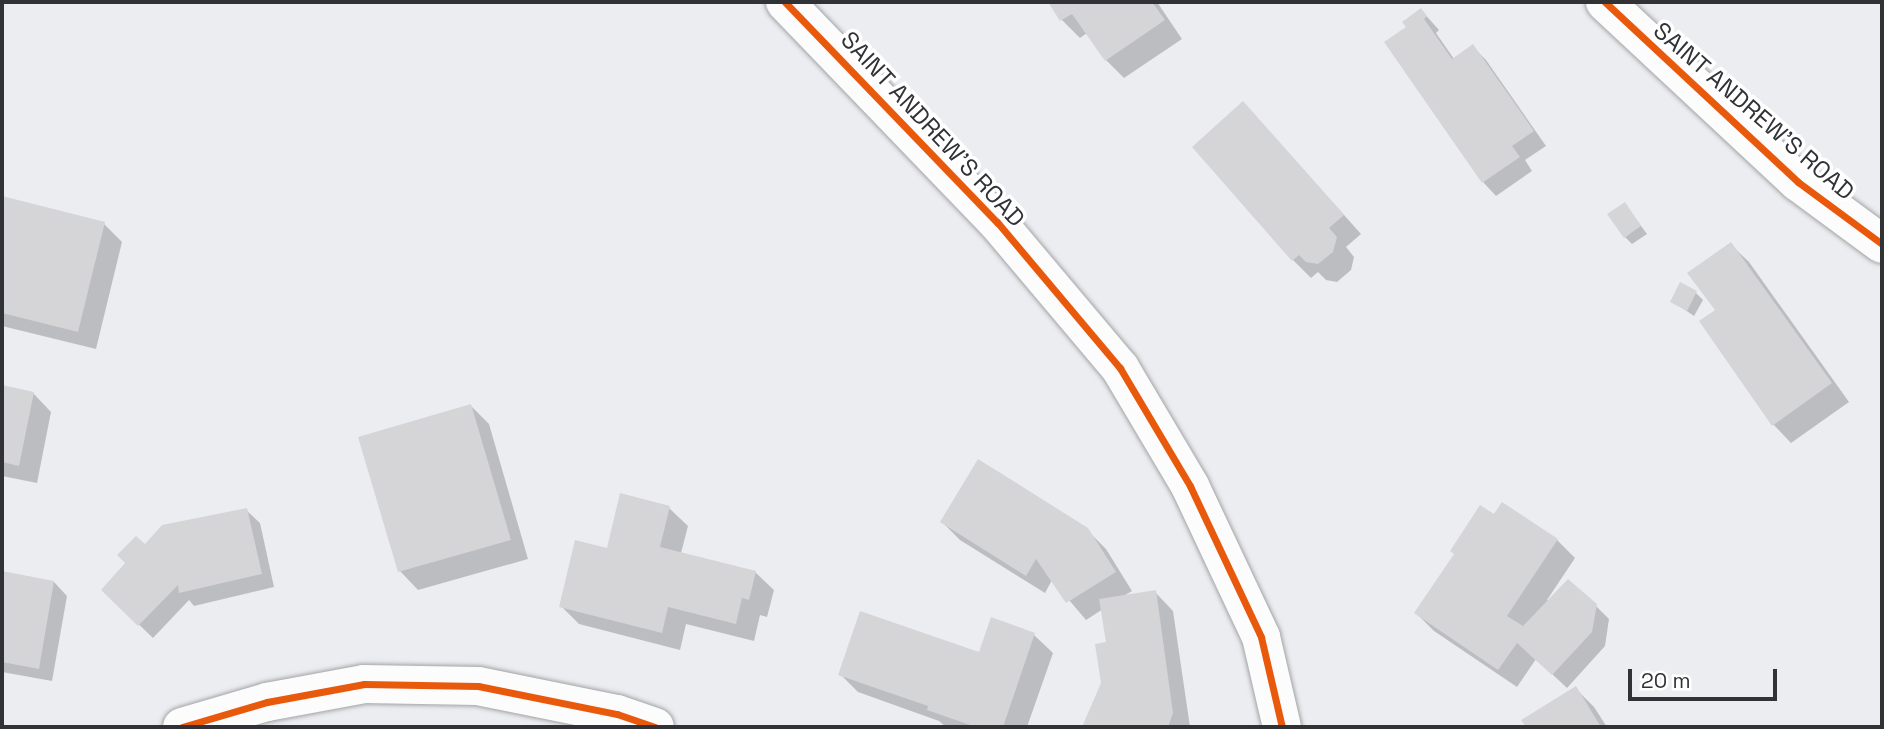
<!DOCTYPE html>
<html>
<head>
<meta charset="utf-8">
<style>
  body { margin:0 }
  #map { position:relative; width:1884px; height:729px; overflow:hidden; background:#ebedf0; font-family:"Space Grotesk",sans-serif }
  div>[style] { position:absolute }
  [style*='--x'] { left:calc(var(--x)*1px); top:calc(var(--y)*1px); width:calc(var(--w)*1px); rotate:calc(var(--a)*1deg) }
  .shadow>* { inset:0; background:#0003 }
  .building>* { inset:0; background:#d5d5d8 }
  .roads { filter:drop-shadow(0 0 2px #a4a4a7) drop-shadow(0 0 2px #a4a4a7) }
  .minor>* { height:38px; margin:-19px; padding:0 19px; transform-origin:19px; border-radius:19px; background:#fcfcfd }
  .cycleway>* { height:7px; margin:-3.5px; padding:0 3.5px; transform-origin:3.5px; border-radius:3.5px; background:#e8590c }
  span { translate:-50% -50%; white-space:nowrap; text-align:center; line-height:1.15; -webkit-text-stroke:7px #fff; paint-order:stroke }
  .street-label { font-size:24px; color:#313235 }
  .frame { position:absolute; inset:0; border:4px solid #313235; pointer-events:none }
  .scale { position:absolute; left:1628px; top:669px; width:149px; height:32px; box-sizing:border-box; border:4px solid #313235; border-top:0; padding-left:9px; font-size:21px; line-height:24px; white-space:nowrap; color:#313235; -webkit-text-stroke:5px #fff; paint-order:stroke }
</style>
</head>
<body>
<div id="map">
  <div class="shadow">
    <div style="clip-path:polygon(1050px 2px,1157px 2px,1182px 39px,1124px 78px,1106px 60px,1087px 33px,1080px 38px,1062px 20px)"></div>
    <div style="clip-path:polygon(1421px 10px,1439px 30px,1436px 33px,1454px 59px,1472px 46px,1486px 60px,1546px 146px,1525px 160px,1532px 171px,1496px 196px,1483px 182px,1408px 27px)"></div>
    <div style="clip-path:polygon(1261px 122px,1361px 234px,1346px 247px,1354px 257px,1351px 270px,1337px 282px,1326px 280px,1318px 272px,1311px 278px,1293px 260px)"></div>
    <div style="clip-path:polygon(2px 197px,104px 224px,122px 242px,96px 349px,2px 326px)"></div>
    <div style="clip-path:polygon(1625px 204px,1647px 234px,1632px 244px,1625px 237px)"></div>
    <div style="clip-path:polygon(1730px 244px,1749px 262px,1849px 402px,1791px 443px,1773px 424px,1717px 311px)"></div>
    <div style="clip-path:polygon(1696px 293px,1703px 300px,1694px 316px,1672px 301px)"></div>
    <div style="clip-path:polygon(2px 387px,33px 393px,51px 412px,37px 483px,2px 476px)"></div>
    <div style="clip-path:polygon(471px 406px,489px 424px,528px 559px,418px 590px,400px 571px,360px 438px)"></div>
    <div style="clip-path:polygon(1502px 504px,1557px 540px,1575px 558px,1547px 600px,1595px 605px,1609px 619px,1605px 646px,1567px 688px,1536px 659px,1517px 687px,1434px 631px,1416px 613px)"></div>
    <div style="clip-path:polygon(669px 508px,688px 526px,681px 553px,755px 572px,774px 590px,767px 617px,760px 615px,754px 641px,686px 624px,680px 650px,579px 624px,561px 606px,608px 551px)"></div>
    <div style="clip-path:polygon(246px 510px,260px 523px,274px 587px,194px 606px,189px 600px,153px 638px,103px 590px,145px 546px)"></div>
    <div style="clip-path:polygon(942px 522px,1087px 530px,1106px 549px,1132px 591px,1122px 597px,1155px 592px,1173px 611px,1190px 727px,1084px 727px,1103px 683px,1108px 644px,1103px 609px,1086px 620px,1052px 580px,1045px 593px,960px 540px)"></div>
    <div style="clip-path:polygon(2px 573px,54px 582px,67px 596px,52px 681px,2px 672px)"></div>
    <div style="clip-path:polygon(1034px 635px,1053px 653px,1027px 727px,946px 727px,939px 721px,858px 692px,840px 674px,980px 655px)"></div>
    <div style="clip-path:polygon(1576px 689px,1594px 707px,1607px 727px,1528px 727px,1524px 721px)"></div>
  </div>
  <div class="building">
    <div style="clip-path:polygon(1048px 2px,1152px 2px,1165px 20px,1105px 61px,1072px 14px,1060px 21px)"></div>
    <div style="clip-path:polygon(1421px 8px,1427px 16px,1424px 19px,1452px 59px,1473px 44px,1534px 131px,1512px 146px,1520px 157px,1482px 183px,1384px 42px,1406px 27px,1402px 22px)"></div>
    <div style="clip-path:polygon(1243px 101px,1344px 215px,1329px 228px,1337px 237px,1333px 252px,1318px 264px,1306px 262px,1299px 255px,1292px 261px,1192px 147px)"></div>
    <div style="clip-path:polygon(2px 196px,105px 222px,78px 332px,2px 313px)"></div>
    <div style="clip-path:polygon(1625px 202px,1641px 226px,1624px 238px,1607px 214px)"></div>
    <div style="clip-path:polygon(1731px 242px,1832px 383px,1772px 426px,1699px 321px,1715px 310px,1687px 273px)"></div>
    <div style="clip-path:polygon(1680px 282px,1697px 291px,1687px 311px,1670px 302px)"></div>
    <div style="clip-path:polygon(2px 385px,34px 392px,19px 466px,2px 462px)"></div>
    <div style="clip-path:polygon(471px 404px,511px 540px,398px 572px,358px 437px)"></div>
    <div style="clip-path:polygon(978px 459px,1088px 528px,1116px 572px,1066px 603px,1036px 559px,1026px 576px,940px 522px)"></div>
    <div style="clip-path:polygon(620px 493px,670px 506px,660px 547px,756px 571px,749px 600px,742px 598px,736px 624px,668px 607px,662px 633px,559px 607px,575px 540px,607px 548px)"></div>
    <div style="clip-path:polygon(1502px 502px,1558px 539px,1507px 616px,1523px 626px,1568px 579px,1597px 604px,1592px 632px,1552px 675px,1517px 643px,1498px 670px,1414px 613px,1454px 554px,1450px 551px,1480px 505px,1494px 514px)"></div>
    <div style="clip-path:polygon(247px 508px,262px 574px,179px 593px,178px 585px,138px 626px,101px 590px,125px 563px,117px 555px,136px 536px,145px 544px,162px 525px)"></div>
    <div style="clip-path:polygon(2px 571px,54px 581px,39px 669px,2px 662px)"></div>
    <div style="clip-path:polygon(1156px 590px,1173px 713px,1168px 727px,1082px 727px,1101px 683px,1095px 644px,1106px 642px,1099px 599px)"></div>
    <div style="clip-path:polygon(860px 611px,979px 652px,991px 617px,1035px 633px,1003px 727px,976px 727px,927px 710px,928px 706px,838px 675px)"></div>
    <div style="clip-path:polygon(1576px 686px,1601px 727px,1526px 727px,1521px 720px)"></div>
  </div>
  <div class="roads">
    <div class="minor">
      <div style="--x:785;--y:2;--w:306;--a:46.1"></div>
      <div style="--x:997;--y:222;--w:191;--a:49.9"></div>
      <div style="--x:1120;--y:368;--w:137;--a:59.3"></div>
      <div style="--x:1190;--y:486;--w:167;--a:64.8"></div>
      <div style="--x:1261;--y:637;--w:92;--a:76.9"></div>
      <div style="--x:1605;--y:2;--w:264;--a:43"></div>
      <div style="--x:1798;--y:182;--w:104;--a:36.4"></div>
      <div style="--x:182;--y:727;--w:89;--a:-16.4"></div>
      <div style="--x:267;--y:702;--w:99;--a:-10.5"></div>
      <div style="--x:364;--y:684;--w:114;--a:1"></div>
      <div style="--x:478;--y:686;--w:142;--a:11.4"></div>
      <div style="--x:617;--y:714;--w:40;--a:18.9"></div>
    </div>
  </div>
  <div class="cycleway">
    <div style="--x:785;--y:2;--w:306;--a:46.1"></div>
    <div style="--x:997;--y:222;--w:191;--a:49.9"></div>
    <div style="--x:1120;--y:368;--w:137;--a:59.3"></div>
    <div style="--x:1190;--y:486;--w:167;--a:64.8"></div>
    <div style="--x:1261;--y:637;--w:92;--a:76.9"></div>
    <div style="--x:1605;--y:2;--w:264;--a:43"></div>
    <div style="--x:1798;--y:182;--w:104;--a:36.4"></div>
    <div style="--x:182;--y:727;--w:89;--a:-16.4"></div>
    <div style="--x:267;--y:702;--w:99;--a:-10.5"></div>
    <div style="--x:364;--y:684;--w:114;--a:1"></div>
    <div style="--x:478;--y:686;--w:142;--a:11.4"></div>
    <div style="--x:617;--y:714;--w:40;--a:18.9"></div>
  </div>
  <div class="street-label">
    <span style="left:1754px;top:111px;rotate:41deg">SAINT ANDREW'S ROAD</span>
    <span style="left:933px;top:129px;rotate:47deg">SAINT ANDREW'S ROAD</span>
  </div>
  <div class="frame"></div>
  <div class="scale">20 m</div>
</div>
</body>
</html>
